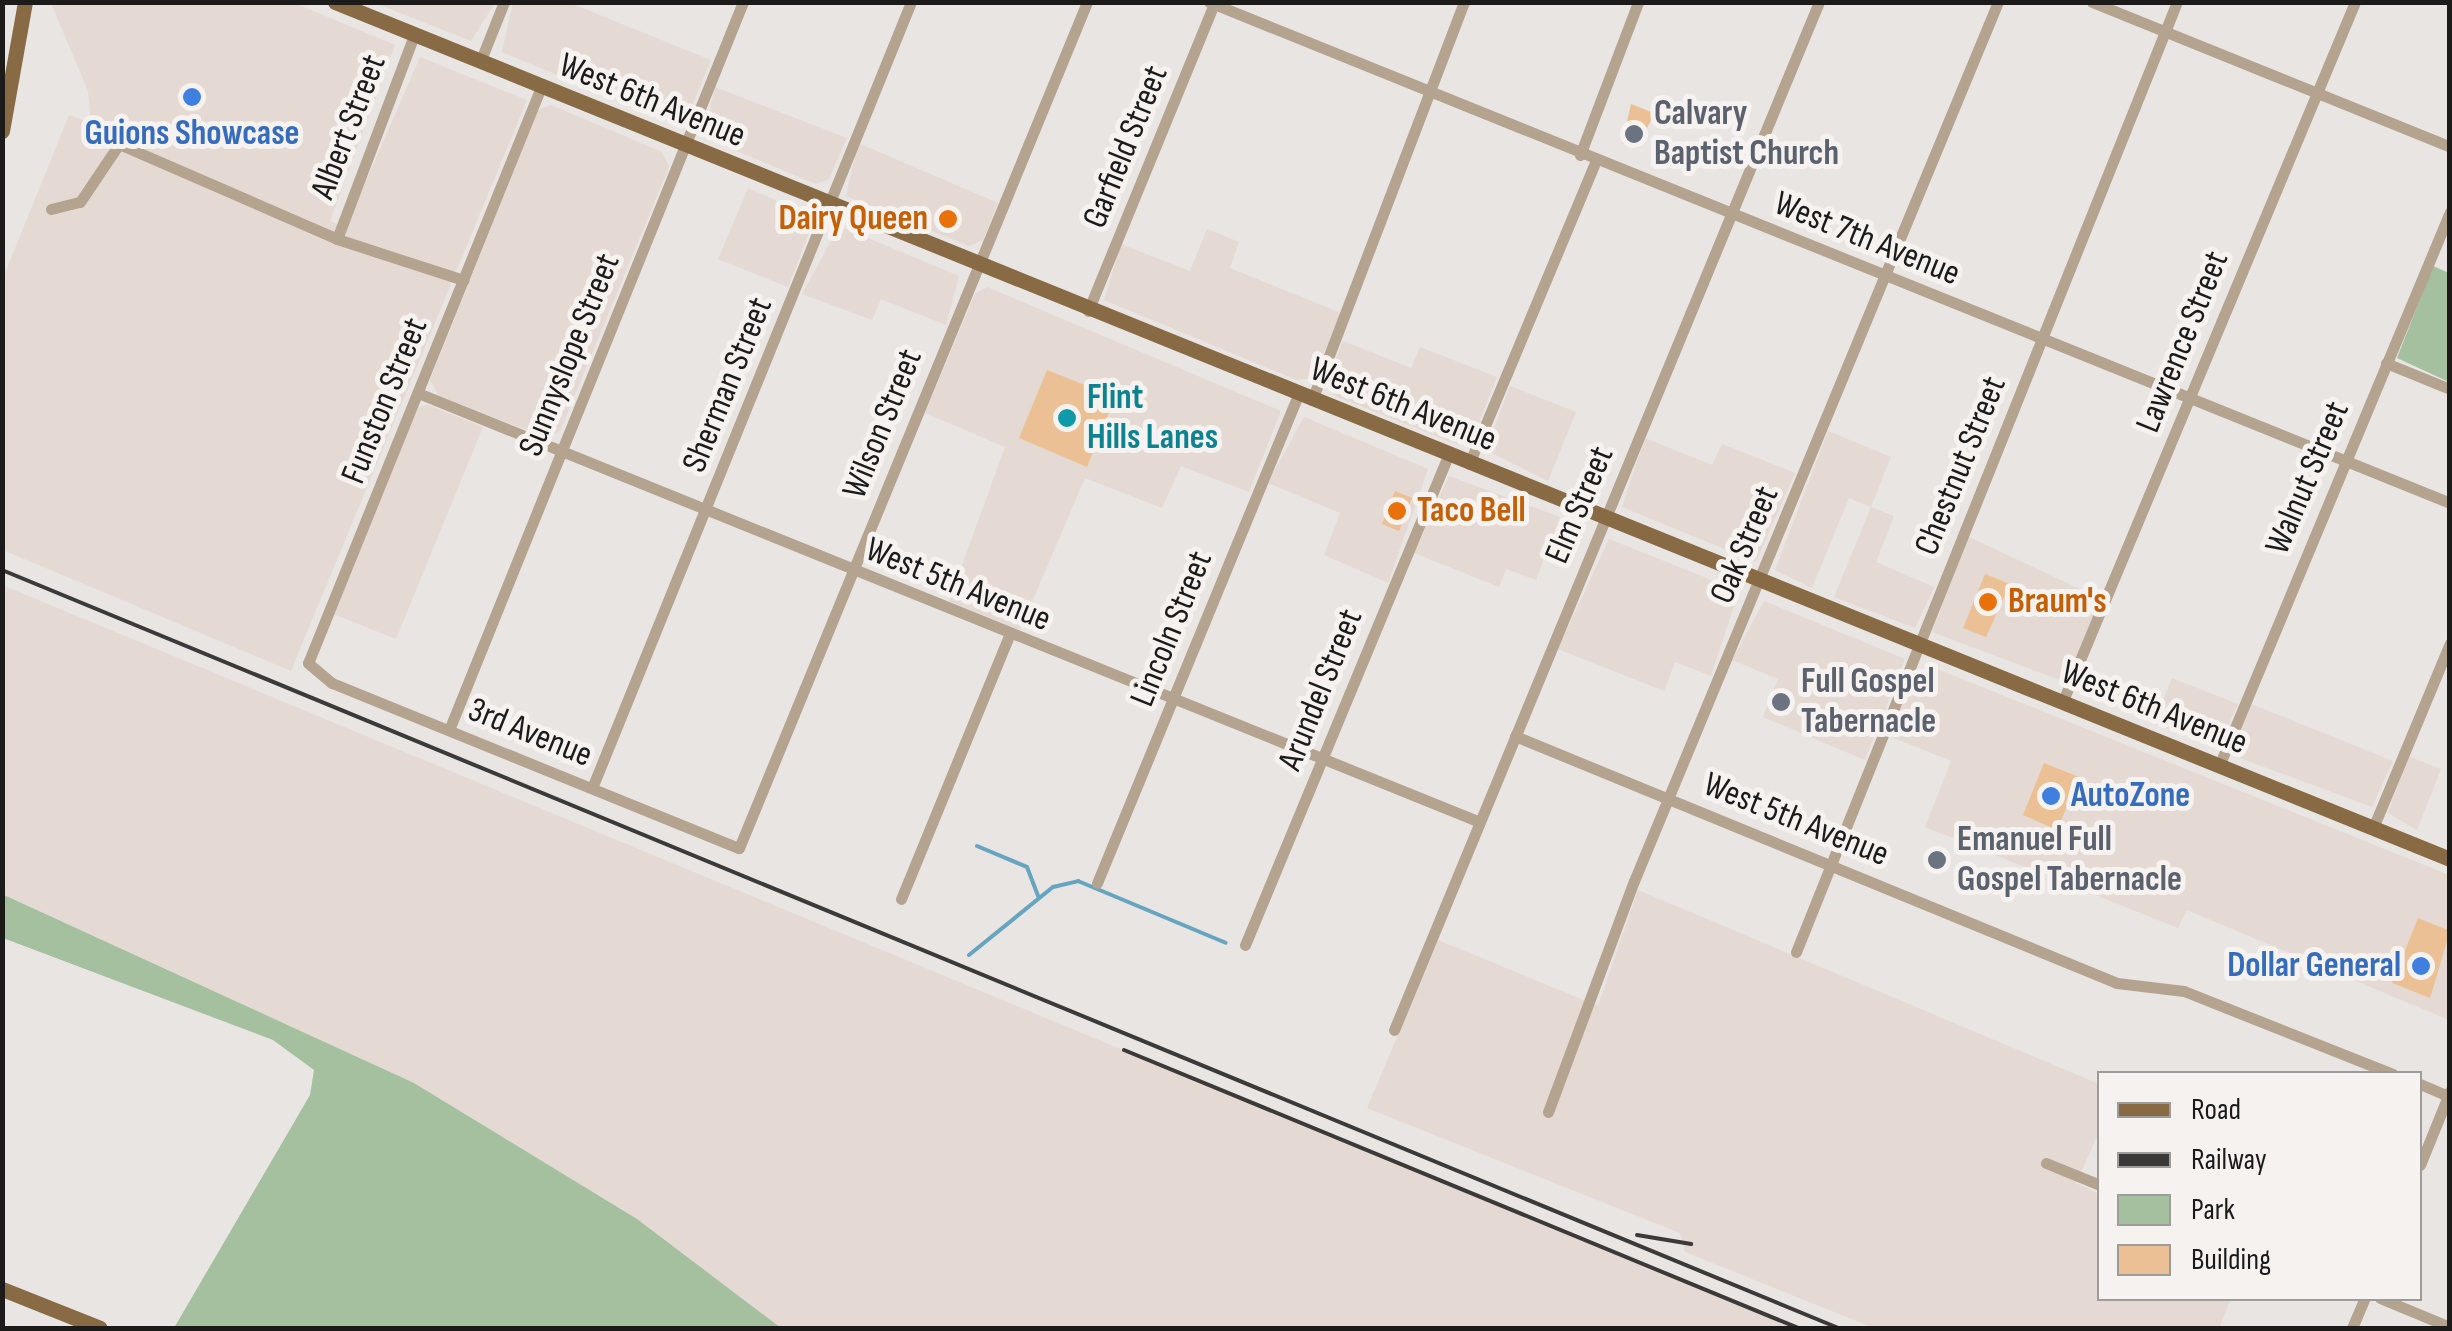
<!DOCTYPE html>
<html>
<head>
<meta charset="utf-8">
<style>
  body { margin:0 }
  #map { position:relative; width:2452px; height:1331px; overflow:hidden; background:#e8e5e3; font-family:"Sofia Sans Condensed",sans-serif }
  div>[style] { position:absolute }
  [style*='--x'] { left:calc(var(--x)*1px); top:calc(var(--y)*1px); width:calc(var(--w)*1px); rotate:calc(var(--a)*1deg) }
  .built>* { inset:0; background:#e4d9d3 }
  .green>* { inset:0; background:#a4c09e }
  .stream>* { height:4px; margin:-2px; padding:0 2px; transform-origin:2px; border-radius:2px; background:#66a4c0 }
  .building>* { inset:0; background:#ebc094 }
  .minor>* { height:11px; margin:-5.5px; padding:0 5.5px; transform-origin:5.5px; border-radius:5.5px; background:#b3a38f }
  .major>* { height:15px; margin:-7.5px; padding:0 7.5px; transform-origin:7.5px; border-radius:7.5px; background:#886b45 }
  .rail>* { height:4px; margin:-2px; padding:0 2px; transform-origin:2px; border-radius:2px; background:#3c3a39 }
  .dots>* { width:28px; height:28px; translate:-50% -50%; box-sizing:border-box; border:5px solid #f5f2f0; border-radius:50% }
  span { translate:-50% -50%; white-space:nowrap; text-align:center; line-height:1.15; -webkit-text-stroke:10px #f5f2f0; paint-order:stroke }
  .street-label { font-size:35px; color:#1c1b1a }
  .worship-label { font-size:35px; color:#5b616d; font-weight:700 }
  .left { translate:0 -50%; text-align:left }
  .shop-label { font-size:35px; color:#366cbe; font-weight:700 }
  .right { translate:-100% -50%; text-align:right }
  .food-label { font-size:35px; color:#c56008; font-weight:700 }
  .culture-label { font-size:35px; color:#0d838f; font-weight:700 }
  .frame { position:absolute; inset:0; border:5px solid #1c1b1a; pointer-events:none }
  .legend { position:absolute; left:2097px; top:1071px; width:325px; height:230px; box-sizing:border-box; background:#f5f2f0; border:2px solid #9e9c9a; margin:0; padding:12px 18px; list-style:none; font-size:30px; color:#1c1b1a }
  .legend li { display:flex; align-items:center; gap:20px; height:50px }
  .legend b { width:50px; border:2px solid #9e9c9a }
</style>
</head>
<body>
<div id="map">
  <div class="built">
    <div style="clip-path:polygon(51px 3px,294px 3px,395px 45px,330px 221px,346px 227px,420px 57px,527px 100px,291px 671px,3px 550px,3px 278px,69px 115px,91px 123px,88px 91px)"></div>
    <div style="clip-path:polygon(375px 3px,495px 2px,495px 3px,471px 41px)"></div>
    <div style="clip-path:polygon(513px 3px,570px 3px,711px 60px,687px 118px,676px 124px,502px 52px)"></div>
    <div style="clip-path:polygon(715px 87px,847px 138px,829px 179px,816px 184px,703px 137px)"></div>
    <div style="clip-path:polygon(551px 105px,662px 152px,669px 167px,560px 431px,547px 438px,439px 396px,430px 380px,538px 110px)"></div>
    <div style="clip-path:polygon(858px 143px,998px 203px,983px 240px,969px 246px,846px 196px)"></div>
    <div style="clip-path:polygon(748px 188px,815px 218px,788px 287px,718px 259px)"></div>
    <div style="clip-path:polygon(839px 226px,959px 276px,946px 325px,881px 299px,872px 320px,802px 294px)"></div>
    <div style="clip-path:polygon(1207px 229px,1239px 242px,1230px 268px,1341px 313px,1313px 378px,1297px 380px,1104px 300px,1121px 244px,1190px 271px)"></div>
    <div style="clip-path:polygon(987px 287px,1281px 411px,1249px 492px,1181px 466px,1162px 508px,1085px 478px,1020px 630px,949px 601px,1005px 447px,925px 413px,975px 294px)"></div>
    <div style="clip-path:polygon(1343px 341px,1411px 368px,1420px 347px,1497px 377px,1472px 440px,1456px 444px,1333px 395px,1327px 380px)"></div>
    <div style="clip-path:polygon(1510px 386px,1576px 412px,1548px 481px,1486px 450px)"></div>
    <div style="clip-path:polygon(428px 405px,483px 427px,396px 639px,326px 611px,419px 407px)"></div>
    <div style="clip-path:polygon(1304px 417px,1428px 469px,1388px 583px,1324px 555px,1340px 513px,1268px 483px)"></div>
    <div style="clip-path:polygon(1828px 431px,1891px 457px,1871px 507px,1894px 516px,1876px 562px,1934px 587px,1915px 628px,1834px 597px,1871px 507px,1849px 498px,1812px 588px,1775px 570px)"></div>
    <div style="clip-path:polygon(1645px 438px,1712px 465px,1722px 444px,1795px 473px,1756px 562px,1622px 507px)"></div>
    <div style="clip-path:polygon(1449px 476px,1560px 517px,1536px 580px,1506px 569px,1499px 587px,1414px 553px)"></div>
    <div style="clip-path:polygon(1967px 536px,2101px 599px,2065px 682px,1932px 632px)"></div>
    <div style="clip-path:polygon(1609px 539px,1739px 591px,1711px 676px,1675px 662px,1664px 691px,1558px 649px)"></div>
    <div style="clip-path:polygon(2px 585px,1793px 1328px,780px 1328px,637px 1219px,414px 1083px,3px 894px)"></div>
    <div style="clip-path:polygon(1764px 601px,1905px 659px,1865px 760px,1763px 717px,1778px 679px,1732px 660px)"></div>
    <div style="clip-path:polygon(1930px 666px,2449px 875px,2449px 1020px,2187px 910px,2178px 928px,1925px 827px,1951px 761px,1889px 736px,1913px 677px)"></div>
    <div style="clip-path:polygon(2172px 678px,2238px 704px,2219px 744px,2154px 724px)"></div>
    <div style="clip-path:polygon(2251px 704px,2393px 761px,2372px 807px,2240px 758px,2235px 744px)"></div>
    <div style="clip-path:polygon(2408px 756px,2441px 769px,2417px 830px,2388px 813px)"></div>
    <div style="clip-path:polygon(1638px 890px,2099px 1084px,2099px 1132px,2076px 1183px,2099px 1194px,2100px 1298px,2231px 1299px,2219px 1328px,1874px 1328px,1685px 1252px,1680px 1233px,1367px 1108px,1438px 940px,1598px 1006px)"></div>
  </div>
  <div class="green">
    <div style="clip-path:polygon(2433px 266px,2449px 273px,2449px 382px,2397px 358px)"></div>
    <div style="clip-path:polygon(2px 894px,414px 1083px,637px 1219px,781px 1328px,174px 1328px,310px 1095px,314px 1070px,273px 1040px,3px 938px)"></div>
  </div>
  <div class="stream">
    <div style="--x:977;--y:846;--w:54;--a:22.8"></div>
    <div style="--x:1027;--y:867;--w:31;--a:69"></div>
    <div style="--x:969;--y:955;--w:108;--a:-39"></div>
    <div style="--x:1053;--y:887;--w:26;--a:-13"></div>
    <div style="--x:1078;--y:881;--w:160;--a:22.7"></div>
  </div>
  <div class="building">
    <div style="clip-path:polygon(1631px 104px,1654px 113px,1638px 148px,1622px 143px)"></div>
    <div style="clip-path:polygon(1047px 370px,1115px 397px,1087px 467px,1019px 438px)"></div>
    <div style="clip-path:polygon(1395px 491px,1412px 498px,1399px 531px,1382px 524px)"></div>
    <div style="clip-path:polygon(1985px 574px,2010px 584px,1986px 637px,1963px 628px)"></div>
    <div style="clip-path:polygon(2044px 763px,2079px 777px,2057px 830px,2023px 815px)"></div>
    <div style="clip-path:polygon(2418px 918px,2450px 931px,2430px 998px,2392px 983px)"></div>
  </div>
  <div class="minor">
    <div style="--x:1209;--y:2;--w:1338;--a:21.98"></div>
    <div style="--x:2092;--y:2;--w:386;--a:22"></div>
    <div style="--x:480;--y:62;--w:65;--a:-68.2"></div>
    <div style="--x:541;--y:87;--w:621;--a:112.02"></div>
    <div style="--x:308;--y:663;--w:31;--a:40"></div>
    <div style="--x:332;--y:683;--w:439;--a:22.1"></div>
    <div style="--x:739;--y:848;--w:915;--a:-67.64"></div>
    <div style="--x:1580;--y:155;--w:164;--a:-69.2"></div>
    <div style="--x:51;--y:209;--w:30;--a:-14"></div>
    <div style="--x:80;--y:202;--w:70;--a:-56.1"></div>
    <div style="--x:119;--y:144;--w:238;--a:23.5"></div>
    <div style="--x:337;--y:239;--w:133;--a:18"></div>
    <div style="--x:337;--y:239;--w:218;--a:-69.3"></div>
    <div style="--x:1088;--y:311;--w:334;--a:-67.7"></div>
    <div style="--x:2386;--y:363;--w:69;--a:22.1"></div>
    <div style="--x:418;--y:393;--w:1145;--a:22"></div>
    <div style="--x:1312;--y:400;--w:426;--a:-69.1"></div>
    <div style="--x:1469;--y:464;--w:329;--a:-67.3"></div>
    <div style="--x:2062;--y:703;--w:760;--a:-67.32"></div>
    <div style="--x:449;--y:730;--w:785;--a:-68.01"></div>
    <div style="--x:1515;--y:736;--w:651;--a:22.31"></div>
    <div style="--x:2117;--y:983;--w:67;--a:6.8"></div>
    <div style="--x:2184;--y:991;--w:225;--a:21.7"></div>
    <div style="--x:2219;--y:766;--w:600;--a:-67.37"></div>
    <div style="--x:592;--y:788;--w:848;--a:-67.91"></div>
    <div style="--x:2373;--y:828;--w:200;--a:-67.4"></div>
    <div style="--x:1097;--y:883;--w:528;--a:-67.61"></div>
    <div style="--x:901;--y:899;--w:284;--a:-67.7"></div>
    <div style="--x:1245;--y:945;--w:529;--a:-67.46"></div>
    <div style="--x:1796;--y:952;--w:1024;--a:-68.15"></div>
    <div style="--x:1394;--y:1030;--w:1112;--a:-67.54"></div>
    <div style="--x:2420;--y:1084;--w:33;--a:23"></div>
    <div style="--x:1548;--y:1112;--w:246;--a:-69.6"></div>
    <div style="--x:1634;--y:881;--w:951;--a:-67.51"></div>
    <div style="--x:2046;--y:1163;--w:58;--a:22.2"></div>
    <div style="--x:2420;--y:1165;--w:80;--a:-67.9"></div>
    <div style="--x:2380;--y:1298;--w:76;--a:22.5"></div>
    <div style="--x:2352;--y:1328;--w:33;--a:-67"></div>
  </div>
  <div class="major">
    <div style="--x:335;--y:2;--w:2282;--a:22.06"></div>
    <div style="--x:2;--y:131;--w:131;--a:-79.9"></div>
    <div style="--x:2;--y:1289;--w:105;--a:21.7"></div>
  </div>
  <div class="rail">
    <div style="--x:2;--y:570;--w:1986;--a:22.43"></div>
    <div style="--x:1124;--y:1050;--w:729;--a:22.41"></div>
    <div style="--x:1637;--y:1235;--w:55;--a:9.5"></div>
  </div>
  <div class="dots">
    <div style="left:192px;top:97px;background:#3f7fe0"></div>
    <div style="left:1634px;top:134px;background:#6b7280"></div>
    <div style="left:948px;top:219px;background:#e8710a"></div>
    <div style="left:1067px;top:418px;background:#0f9aa8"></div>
    <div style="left:1397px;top:511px;background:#e8710a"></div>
    <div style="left:1988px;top:602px;background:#e8710a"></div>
    <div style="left:1781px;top:702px;background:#6b7280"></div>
    <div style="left:2051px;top:796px;background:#3f7fe0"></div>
    <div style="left:1937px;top:860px;background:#6b7280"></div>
    <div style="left:2421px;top:966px;background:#3f7fe0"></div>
  </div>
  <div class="street-label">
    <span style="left:652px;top:101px;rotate:22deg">West 6th Avenue</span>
    <span style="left:349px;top:127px;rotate:-69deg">Albert Street</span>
    <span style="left:1126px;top:147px;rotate:-68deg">Garfield Street</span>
    <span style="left:1867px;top:239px;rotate:22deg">West 7th Avenue</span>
    <span style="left:2183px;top:342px;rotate:-68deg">Lawrence Street</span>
    <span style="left:570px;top:355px;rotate:-68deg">Sunnyslope Street</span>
    <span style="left:728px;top:385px;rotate:-68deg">Sherman Street</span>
    <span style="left:385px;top:401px;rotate:-68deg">Funston Street</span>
    <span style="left:1403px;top:405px;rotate:22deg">West 6th Avenue</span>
    <span style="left:883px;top:424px;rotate:-68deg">Wilson Street</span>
    <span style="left:1961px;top:466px;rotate:-68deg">Chestnut Street</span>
    <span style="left:2308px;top:478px;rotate:-67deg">Walnut Street</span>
    <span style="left:1580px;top:505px;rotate:-67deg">Elm Street</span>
    <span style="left:1745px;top:545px;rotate:-67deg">Oak Street</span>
    <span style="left:958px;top:585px;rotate:22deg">West 5th Avenue</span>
    <span style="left:1172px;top:629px;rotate:-68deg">Lincoln Street</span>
    <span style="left:1321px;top:690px;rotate:-68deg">Arundel Street</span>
    <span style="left:2154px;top:708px;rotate:22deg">West 6th Avenue</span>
    <span style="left:530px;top:733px;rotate:22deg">3rd Avenue</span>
    <span style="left:1796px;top:820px;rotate:22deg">West 5th Avenue</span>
  </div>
  <div class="worship-label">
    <span class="left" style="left:1654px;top:134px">Calvary<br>Baptist Church</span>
    <span class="left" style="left:1801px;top:702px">Full Gospel<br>Tabernacle</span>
    <span class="left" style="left:1957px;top:860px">Emanuel Full<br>Gospel Tabernacle</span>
  </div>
  <div class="shop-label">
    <span style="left:192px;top:134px">Guions Showcase</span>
    <span class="left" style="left:2071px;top:796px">AutoZone</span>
    <span class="right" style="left:2401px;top:966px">Dollar General</span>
  </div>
  <div class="food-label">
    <span class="right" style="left:928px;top:219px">Dairy Queen</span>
    <span class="left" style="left:1417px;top:511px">Taco Bell</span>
    <span class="left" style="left:2008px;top:602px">Braum's</span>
  </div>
  <div class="culture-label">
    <span class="left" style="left:1087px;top:418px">Flint<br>Hills Lanes</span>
  </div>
  <div class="frame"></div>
  <ul class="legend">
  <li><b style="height:12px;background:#886b45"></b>Road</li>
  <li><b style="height:12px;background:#3c3a39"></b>Railway</li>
  <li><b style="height:28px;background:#a4c09e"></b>Park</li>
  <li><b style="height:28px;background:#ebc094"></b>Building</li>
  </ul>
</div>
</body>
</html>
